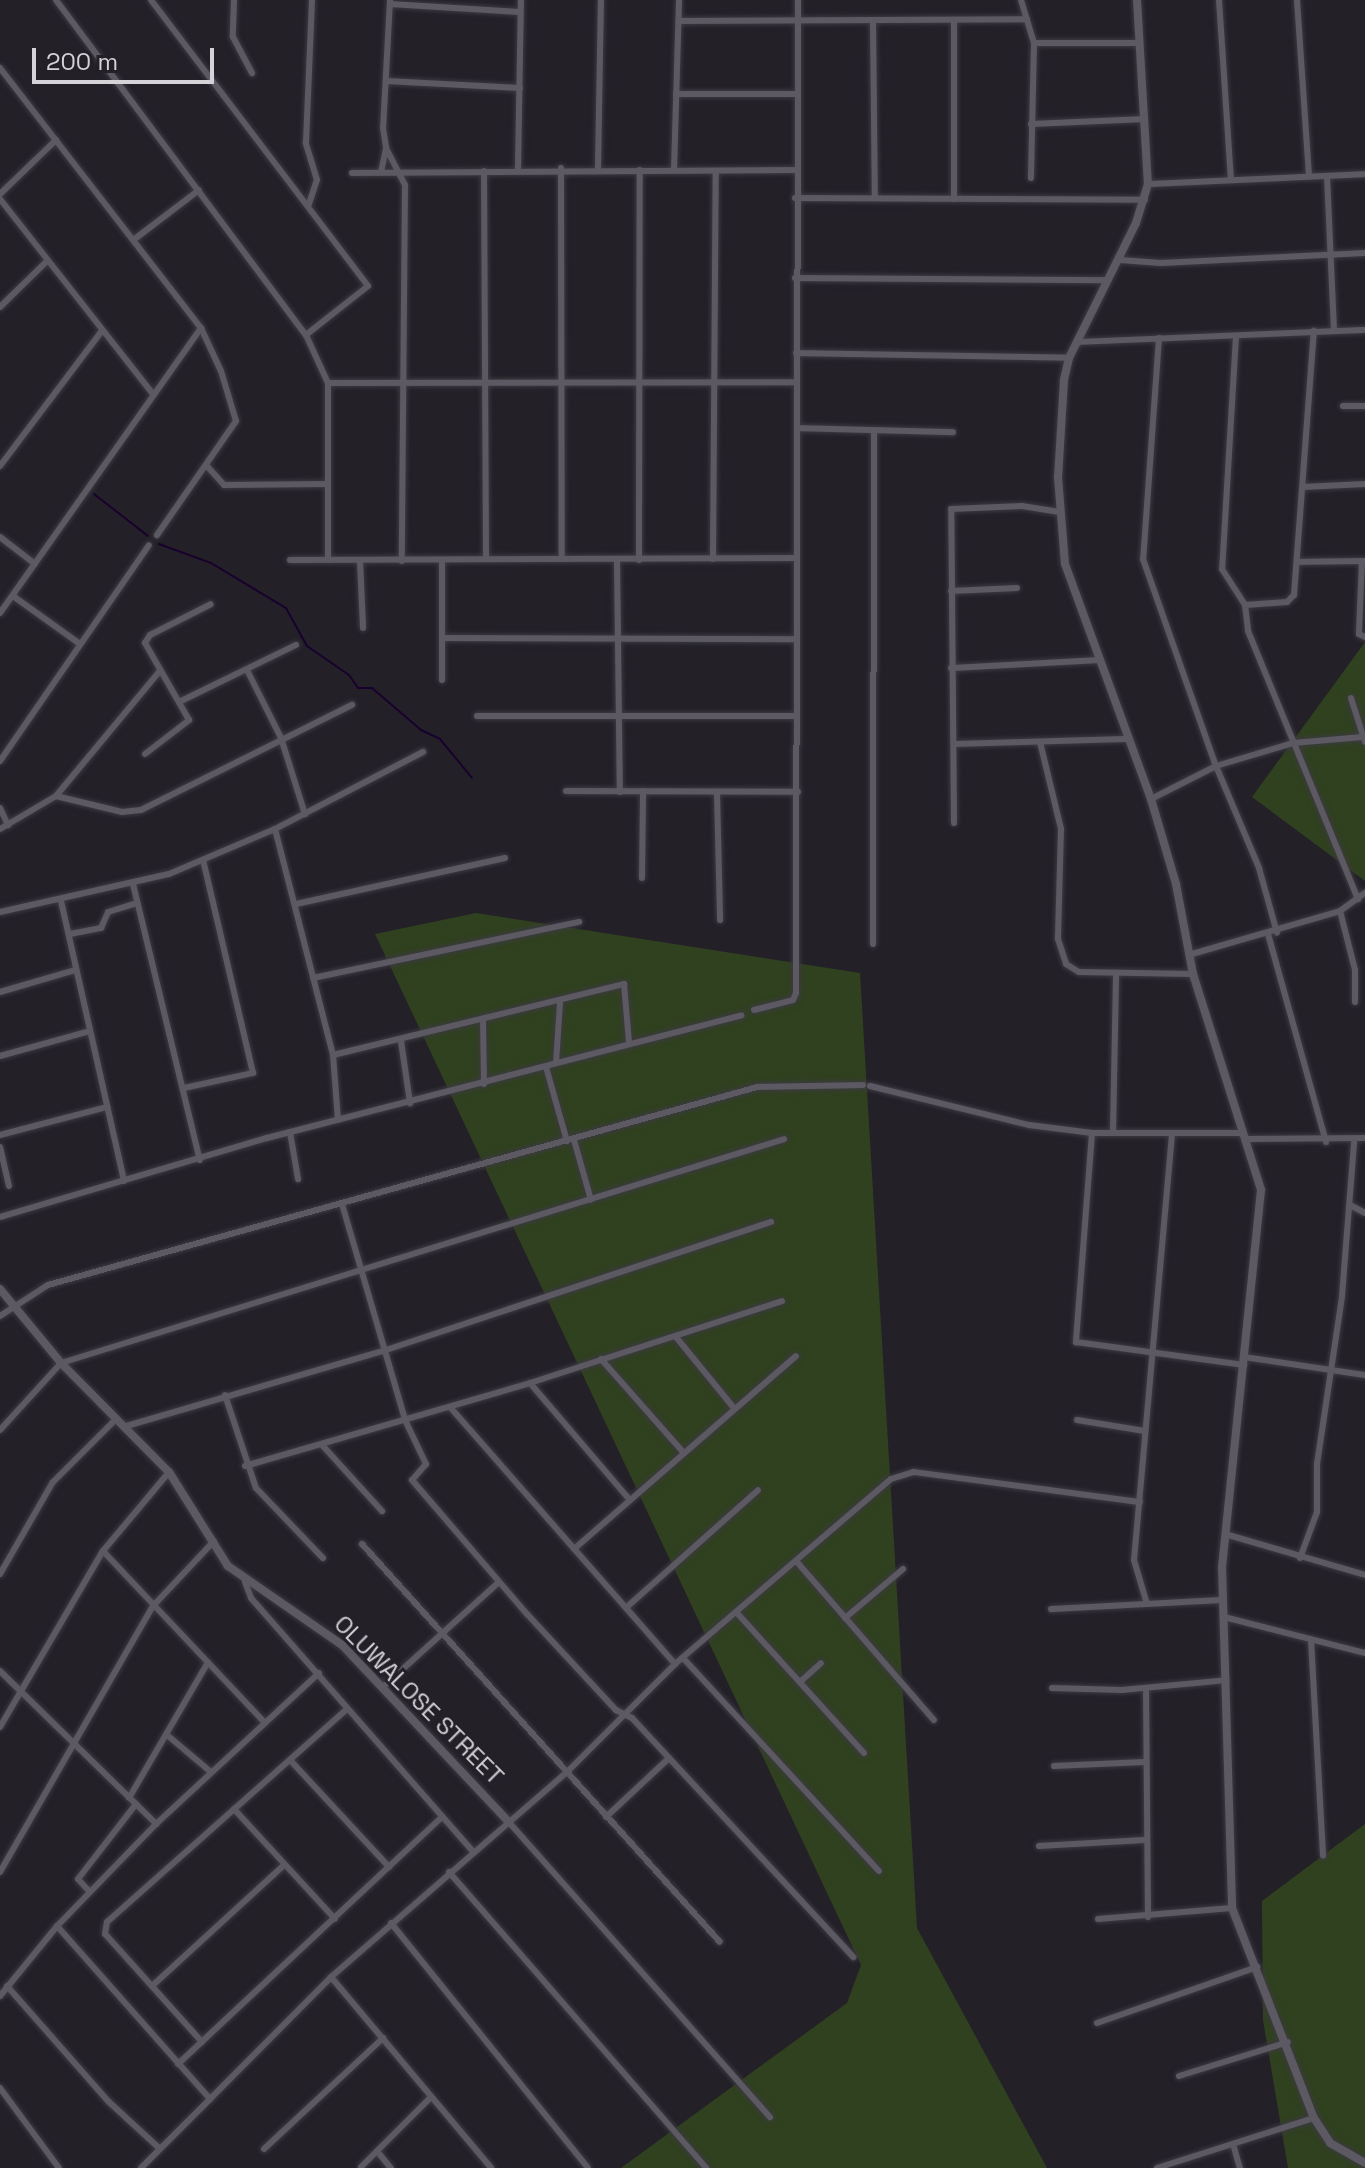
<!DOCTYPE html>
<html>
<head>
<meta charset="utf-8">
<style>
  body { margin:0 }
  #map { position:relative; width:1365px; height:2168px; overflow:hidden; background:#232028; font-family:"Space Grotesk",sans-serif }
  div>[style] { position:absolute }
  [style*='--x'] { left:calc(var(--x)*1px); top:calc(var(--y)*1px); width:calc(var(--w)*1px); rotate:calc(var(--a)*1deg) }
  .green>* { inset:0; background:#30411f }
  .stream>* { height:2px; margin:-1px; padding:0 1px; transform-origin:1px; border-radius:1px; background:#18022d }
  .roads { filter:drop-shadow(0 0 2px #3c3a41) drop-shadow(0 0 2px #3c3a41) }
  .minor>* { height:6px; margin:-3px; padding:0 3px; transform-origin:3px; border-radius:3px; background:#5c5963 }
  .tertiary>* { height:8px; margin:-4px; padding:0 4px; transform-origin:4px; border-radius:4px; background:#5c5963 }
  span { translate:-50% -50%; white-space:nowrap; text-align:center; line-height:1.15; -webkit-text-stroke:6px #232028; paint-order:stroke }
  .street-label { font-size:24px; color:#d5d3d8 }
  .scale { position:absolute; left:32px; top:48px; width:182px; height:36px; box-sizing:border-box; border:4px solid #d5d3d8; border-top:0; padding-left:10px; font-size:24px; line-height:28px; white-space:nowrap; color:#d5d3d8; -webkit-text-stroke:6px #232028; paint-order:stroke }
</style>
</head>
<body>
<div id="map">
  <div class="green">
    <div style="clip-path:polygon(1365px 642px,1365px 881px,1252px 797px)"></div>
    <div style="clip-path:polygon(476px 913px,860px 973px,917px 1928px,1047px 2168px,621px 2168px,847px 2003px,861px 1965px,375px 934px)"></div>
    <div style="clip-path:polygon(1365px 1824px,1365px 2168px,1288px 2168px,1263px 2020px,1262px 1901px)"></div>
  </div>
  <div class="stream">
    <div style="--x:94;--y:494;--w:68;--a:37.9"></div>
    <div style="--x:159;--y:544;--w:55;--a:20.1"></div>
    <div style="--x:211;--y:563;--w:87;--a:31"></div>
    <div style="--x:286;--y:608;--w:43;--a:61.1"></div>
    <div style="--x:307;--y:646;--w:51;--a:34.6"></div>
    <div style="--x:349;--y:675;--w:16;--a:55"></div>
    <div style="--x:358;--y:688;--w:14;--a:0"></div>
    <div style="--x:372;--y:688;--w:65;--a:40.6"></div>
    <div style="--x:421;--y:730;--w:21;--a:25"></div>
    <div style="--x:440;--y:739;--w:50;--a:50.6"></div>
  </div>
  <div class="roads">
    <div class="minor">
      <div style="--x:56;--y:0;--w:418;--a:53.3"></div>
      <div style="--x:306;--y:335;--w:53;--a:65.4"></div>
      <div style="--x:328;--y:383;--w:177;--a:90"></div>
      <div style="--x:151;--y:0;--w:359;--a:52.8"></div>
      <div style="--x:368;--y:286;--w:79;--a:141.7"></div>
      <div style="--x:234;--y:0;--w:37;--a:92"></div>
      <div style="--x:233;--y:37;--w:41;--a:62.2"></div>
      <div style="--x:390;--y:0;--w:128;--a:93.1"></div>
      <div style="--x:383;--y:128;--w:20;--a:81"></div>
      <div style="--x:386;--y:148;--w:42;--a:62.8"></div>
      <div style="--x:405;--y:185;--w:376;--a:90.5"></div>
      <div style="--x:1021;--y:0;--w:45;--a:73.2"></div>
      <div style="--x:1034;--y:43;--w:135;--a:91.3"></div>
      <div style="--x:1219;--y:0;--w:180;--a:86.2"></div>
      <div style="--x:1297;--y:0;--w:177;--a:86.1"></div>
      <div style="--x:390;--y:4;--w:130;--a:3.5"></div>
      <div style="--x:679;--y:21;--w:348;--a:-0.3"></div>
      <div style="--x:873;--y:21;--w:177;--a:89.4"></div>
      <div style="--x:1034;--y:43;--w:102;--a:0"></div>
      <div style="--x:0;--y:68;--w:329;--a:52.3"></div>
      <div style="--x:201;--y:328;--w:47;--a:65.1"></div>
      <div style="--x:221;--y:371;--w:52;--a:73.3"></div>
      <div style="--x:236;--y:421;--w:139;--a:124.7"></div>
      <div style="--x:386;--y:81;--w:134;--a:3"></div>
      <div style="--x:676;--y:94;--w:122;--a:0"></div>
      <div style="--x:1031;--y:124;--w:114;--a:-2.5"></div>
      <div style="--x:518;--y:168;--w:168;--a:-89"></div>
      <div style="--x:561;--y:168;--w:391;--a:89.9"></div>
      <div style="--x:598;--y:168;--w:168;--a:-89"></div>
      <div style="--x:674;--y:170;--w:170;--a:-88.3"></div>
      <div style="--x:484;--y:171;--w:388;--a:89.7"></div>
      <div style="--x:381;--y:172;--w:25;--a:-78"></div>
      <div style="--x:352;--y:173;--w:444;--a:-0.4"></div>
      <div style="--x:1327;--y:176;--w:155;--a:87.4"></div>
      <div style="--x:1148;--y:184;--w:217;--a:-2.6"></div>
      <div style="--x:0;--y:194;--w:78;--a:-44"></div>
      <div style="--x:795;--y:198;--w:350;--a:0.3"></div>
      <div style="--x:0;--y:199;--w:248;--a:51.9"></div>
      <div style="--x:954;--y:199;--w:179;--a:-90"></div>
      <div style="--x:309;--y:204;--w:25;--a:-72"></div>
      <div style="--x:317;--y:180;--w:39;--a:-107"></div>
      <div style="--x:306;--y:143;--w:143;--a:-87.6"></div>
      <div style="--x:136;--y:238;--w:79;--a:-37.3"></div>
      <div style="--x:1120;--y:260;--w:41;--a:4.2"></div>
      <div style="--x:1161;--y:263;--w:204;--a:-2.8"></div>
      <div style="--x:795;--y:278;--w:313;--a:0.4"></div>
      <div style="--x:0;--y:307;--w:66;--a:-44.4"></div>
      <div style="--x:1236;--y:336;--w:233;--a:93.4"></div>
      <div style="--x:1222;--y:569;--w:43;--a:57.4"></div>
      <div style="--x:1245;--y:605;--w:26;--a:83"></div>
      <div style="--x:1248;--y:631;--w:290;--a:67.7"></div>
      <div style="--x:1159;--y:338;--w:222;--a:94.1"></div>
      <div style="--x:1143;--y:559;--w:219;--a:70.6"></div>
      <div style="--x:1216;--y:766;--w:111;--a:67.1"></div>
      <div style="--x:1259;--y:868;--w:67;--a:74.5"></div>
      <div style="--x:1078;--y:342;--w:287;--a:-2.4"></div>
      <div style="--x:796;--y:353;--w:273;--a:1"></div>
      <div style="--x:328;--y:383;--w:467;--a:-0.1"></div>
      <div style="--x:1343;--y:406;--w:22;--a:0"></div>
      <div style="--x:797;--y:428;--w:156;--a:1.5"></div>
      <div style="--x:206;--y:465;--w:27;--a:48"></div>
      <div style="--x:224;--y:485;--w:103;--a:-0.6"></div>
      <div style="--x:0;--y:466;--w:168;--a:-53"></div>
      <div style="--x:1303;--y:487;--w:62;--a:-2.8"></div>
      <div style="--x:0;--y:537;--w:44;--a:37.6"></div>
      <div style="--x:713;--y:559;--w:388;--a:-89.6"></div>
      <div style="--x:290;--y:560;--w:507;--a:-0.23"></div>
      <div style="--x:617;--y:560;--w:232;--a:89.3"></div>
      <div style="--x:639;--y:560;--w:390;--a:-89.9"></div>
      <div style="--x:360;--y:561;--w:67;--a:87.4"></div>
      <div style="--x:1362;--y:561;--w:73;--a:92.4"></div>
      <div style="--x:1359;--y:634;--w:7;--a:27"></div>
      <div style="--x:1297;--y:562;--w:68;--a:-0.8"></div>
      <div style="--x:951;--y:591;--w:66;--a:-2.6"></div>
      <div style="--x:13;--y:596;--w:82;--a:35.6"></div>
      <div style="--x:1245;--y:605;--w:42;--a:-4.1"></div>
      <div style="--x:1287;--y:602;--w:10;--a:-45"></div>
      <div style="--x:1294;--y:595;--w:265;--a:-85.7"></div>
      <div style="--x:0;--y:613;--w:349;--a:-54.8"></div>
      <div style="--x:442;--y:638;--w:355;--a:0.2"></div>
      <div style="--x:951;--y:668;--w:146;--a:-3.1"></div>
      <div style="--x:248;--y:672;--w:74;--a:63.4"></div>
      <div style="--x:281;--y:738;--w:80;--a:72.5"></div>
      <div style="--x:442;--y:680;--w:119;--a:-90"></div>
      <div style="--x:1351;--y:698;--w:46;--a:72.3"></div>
      <div style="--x:181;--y:701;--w:128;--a:-26"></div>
      <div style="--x:477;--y:716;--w:319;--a:0"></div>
      <div style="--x:1040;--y:742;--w:89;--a:76.4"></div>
      <div style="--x:1061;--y:829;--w:110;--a:91.6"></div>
      <div style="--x:1058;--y:939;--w:26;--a:72"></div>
      <div style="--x:1066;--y:964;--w:15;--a:32"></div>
      <div style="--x:1079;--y:972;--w:114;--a:1"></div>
      <div style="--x:954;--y:744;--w:171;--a:-1.7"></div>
      <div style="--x:145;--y:754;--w:56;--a:-37.7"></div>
      <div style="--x:189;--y:720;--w:89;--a:-119.7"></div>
      <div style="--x:145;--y:643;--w:9;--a:-58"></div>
      <div style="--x:150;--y:635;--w:68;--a:-26.9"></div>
      <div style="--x:0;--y:761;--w:262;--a:-55.4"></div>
      <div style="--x:566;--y:791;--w:232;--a:0.2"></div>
      <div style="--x:717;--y:793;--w:127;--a:88.6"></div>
      <div style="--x:56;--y:796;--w:68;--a:13.6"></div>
      <div style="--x:122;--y:812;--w:19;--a:-6"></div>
      <div style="--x:141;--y:810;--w:236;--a:-26.5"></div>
      <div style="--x:1151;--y:799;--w:73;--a:-26.9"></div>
      <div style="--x:1216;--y:766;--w:80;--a:-16.6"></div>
      <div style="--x:1293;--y:743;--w:70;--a:-4.9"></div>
      <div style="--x:0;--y:808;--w:19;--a:65"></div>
      <div style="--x:954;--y:823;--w:314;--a:-90.5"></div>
      <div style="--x:951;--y:509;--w:71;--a:-2.4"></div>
      <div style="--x:1022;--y:506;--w:38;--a:9"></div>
      <div style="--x:0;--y:829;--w:65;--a:-30.5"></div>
      <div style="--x:56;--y:796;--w:161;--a:-50.3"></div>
      <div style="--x:275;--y:829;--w:233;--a:75.6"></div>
      <div style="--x:333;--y:1055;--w:65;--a:85.6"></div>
      <div style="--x:642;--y:878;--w:87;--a:-89.3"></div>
      <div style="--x:133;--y:884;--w:284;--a:76.4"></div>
      <div style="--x:61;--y:901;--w:287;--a:77.3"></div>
      <div style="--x:296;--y:904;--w:214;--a:-12.4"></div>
      <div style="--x:1340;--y:911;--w:61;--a:75.7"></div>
      <div style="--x:1355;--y:970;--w:32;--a:90"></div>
      <div style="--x:0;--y:912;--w:173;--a:-12.7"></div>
      <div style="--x:169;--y:874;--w:115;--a:-23"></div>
      <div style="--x:275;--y:829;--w:167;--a:-27.5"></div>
      <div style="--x:70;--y:934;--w:32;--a:-11"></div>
      <div style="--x:101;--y:928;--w:17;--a:-66"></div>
      <div style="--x:108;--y:912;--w:30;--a:-17"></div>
      <div style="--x:1268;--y:934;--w:216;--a:74.4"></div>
      <div style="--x:873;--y:944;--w:512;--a:-89.89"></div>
      <div style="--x:1192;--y:954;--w:154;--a:-16.2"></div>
      <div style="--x:1340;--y:911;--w:31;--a:-36"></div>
      <div style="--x:313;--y:978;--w:272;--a:-11.9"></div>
      <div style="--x:0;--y:992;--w:78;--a:-16.3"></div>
      <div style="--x:754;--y:1010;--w:40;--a:-14.4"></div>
      <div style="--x:793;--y:1000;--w:8;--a:-67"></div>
      <div style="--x:796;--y:993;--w:993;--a:-89.88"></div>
      <div style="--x:483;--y:1020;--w:64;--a:89.1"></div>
      <div style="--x:401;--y:1041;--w:63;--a:81.7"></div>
      <div style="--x:333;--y:1055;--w:300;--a:-13.7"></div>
      <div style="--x:624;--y:984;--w:58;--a:85.1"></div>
      <div style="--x:0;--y:1056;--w:93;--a:-15.5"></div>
      <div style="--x:556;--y:1063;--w:61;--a:-86.2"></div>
      <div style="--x:546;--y:1067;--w:77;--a:74.2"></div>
      <div style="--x:870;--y:1086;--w:164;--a:13.8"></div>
      <div style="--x:1029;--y:1125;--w:64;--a:7.2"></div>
      <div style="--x:1092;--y:1133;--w:151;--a:0"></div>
      <div style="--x:184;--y:1088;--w:71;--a:-12.3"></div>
      <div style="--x:253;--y:1073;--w:219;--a:-103.2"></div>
      <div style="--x:290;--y:1132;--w:48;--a:80.3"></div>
      <div style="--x:1092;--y:1133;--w:210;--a:94.4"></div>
      <div style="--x:1076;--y:1342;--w:170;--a:7.8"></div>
      <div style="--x:1113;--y:1133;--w:159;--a:-88.9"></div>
      <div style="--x:0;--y:1135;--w:111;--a:-14.7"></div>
      <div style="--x:1245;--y:1139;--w:120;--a:-0.5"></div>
      <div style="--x:574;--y:1140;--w:62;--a:74.2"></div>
      <div style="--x:0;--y:1147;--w:40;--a:77"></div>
      <div style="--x:342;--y:1204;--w:225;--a:73.7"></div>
      <div style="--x:405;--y:1420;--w:49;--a:64.5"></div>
      <div style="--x:426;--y:1464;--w:21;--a:131"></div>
      <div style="--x:412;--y:1480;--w:177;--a:49.4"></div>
      <div style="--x:527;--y:1614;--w:131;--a:47.2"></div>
      <div style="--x:616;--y:1710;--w:18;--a:27"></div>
      <div style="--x:632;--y:1718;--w:326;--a:47.2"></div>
      <div style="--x:1350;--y:1205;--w:17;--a:28"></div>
      <div style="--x:0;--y:1217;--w:278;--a:-16.5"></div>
      <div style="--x:267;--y:1138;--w:490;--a:-14.5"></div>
      <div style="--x:0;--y:1316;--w:57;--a:-32.9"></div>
      <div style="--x:48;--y:1285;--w:736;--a:-15.6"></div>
      <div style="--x:757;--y:1087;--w:106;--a:-1.1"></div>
      <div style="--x:676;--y:1337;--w:90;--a:50.8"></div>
      <div style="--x:1244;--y:1357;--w:122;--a:8.5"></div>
      <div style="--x:601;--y:1359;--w:124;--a:48.6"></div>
      <div style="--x:530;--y:1383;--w:154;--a:49.5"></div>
      <div style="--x:225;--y:1395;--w:98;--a:71.6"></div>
      <div style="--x:256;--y:1488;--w:97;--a:46.3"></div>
      <div style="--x:450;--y:1407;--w:342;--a:48.8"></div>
      <div style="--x:1077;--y:1420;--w:69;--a:9.2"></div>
      <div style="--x:123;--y:1427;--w:271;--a:-16.3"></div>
      <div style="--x:383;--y:1351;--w:409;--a:-18.4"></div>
      <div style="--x:0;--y:1430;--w:91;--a:-47.7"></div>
      <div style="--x:61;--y:1363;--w:757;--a:-17.21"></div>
      <div style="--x:323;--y:1446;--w:88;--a:47.8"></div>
      <div style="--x:245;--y:1466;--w:297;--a:-16.2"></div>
      <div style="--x:530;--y:1383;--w:265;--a:-18"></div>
      <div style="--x:1225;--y:1534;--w:146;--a:16.3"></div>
      <div style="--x:362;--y:1544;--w:535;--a:48.03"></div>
      <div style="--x:574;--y:1549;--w:294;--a:-41"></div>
      <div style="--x:103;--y:1551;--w:236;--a:46.7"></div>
      <div style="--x:1300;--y:1558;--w:49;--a:-69.7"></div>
      <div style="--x:1317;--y:1512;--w:48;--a:-90"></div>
      <div style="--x:1317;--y:1464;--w:170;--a:-81.5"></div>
      <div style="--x:1342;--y:1296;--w:154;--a:-85.5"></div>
      <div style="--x:797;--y:1562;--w:209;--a:49.1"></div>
      <div style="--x:0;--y:1574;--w:106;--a:-60.1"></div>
      <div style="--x:53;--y:1482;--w:89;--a:-45"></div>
      <div style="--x:245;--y:1582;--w:17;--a:69"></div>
      <div style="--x:251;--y:1598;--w:337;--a:48.8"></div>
      <div style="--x:1147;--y:1604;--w:46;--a:-106.5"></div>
      <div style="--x:1134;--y:1560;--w:428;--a:-84.9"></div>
      <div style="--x:628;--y:1606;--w:174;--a:-41.7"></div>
      <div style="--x:1051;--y:1609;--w:172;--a:-3"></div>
      <div style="--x:737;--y:1613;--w:189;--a:47.8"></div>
      <div style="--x:1224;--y:1617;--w:146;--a:14.3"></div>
      <div style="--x:845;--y:1618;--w:76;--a:-40.2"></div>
      <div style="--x:1311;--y:1640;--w:216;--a:86.8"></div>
      <div style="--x:684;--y:1659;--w:288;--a:47.4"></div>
      <div style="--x:0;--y:1671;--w:219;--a:44.4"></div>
      <div style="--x:319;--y:1673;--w:222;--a:137.2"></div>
      <div style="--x:156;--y:1824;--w:142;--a:134.1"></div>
      <div style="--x:57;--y:1926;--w:231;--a:48.5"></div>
      <div style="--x:210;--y:2099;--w:172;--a:-45.2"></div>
      <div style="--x:331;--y:1977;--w:313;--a:-41"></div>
      <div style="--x:567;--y:1772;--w:153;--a:-45"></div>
      <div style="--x:675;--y:1664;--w:284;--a:-40.6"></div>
      <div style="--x:891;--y:1479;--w:24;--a:-17"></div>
      <div style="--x:914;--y:1472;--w:228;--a:7.6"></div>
      <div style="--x:800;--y:1682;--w:28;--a:-42"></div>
      <div style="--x:384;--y:1686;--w:155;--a:-42.1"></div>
      <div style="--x:1052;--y:1688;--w:70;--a:1.6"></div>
      <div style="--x:1122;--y:1690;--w:105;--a:-5.4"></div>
      <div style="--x:1146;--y:1688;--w:229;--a:89.5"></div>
      <div style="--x:0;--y:1727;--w:204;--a:-59.7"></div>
      <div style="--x:103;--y:1551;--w:103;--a:-50.1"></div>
      <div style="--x:167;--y:1735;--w:57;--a:40.1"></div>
      <div style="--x:290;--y:1760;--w:146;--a:47.2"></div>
      <div style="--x:1054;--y:1766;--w:90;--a:-2.5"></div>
      <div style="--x:129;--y:1798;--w:157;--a:-59.8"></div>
      <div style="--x:234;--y:1809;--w:149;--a:47.4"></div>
      <div style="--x:606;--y:1817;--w:86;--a:-43.1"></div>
      <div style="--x:507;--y:1820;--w:397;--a:48.5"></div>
      <div style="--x:1039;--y:1846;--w:105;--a:-3.3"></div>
      <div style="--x:0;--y:1872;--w:307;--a:-60.1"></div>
      <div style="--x:153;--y:1606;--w:89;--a:-46.8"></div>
      <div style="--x:449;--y:1872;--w:392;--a:49"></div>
      <div style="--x:89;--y:1891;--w:16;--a:-133"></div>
      <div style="--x:78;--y:1879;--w:95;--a:-52.3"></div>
      <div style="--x:1098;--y:1919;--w:134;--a:-4.7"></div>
      <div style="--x:391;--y:1923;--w:314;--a:51.2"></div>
      <div style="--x:331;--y:1977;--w:249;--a:50"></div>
      <div style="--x:7;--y:1986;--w:154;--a:48.7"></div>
      <div style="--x:109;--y:2102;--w:68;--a:42.6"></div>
      <div style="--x:152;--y:1986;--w:178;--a:-42.5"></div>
      <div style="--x:0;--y:1996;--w:90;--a:-50.8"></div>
      <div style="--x:1097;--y:2023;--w:170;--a:-19.3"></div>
      <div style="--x:202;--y:2042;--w:145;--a:-131.9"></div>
      <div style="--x:105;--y:1934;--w:12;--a:-81"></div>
      <div style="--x:107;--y:1922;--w:319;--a:-41.6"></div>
      <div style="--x:178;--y:2064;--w:362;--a:-43.1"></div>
      <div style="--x:1179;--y:2076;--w:114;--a:-17.3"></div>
      <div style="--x:0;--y:2088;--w:99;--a:53.6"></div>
      <div style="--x:1233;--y:2144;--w:25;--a:74"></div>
      <div style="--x:264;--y:2149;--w:163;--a:-43"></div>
      <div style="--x:377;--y:2151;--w:22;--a:51"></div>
      <div style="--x:361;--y:2167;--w:96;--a:-45"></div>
      <div style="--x:141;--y:2168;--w:98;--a:-45"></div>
      <div style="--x:1157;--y:2168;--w:165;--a:-17.7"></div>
    </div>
    <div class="tertiary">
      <div style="--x:1137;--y:0;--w:184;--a:86.6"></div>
      <div style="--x:1148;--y:184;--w:41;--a:107.1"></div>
      <div style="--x:1136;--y:223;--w:151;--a:116.4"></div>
      <div style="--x:1069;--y:358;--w:23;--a:103"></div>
      <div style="--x:1064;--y:380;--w:97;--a:93.5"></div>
      <div style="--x:1058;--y:477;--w:87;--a:85.4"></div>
      <div style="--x:1065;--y:564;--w:250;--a:69.9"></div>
      <div style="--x:1151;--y:799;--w:89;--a:73.6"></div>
      <div style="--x:1176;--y:884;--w:92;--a:79.3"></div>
      <div style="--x:1193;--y:974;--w:226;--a:72.5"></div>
      <div style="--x:1261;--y:1190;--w:379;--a:95.9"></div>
      <div style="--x:1222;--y:1567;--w:341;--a:88.3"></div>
      <div style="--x:1232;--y:1908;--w:225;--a:68.7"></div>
      <div style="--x:1314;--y:2118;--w:30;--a:57"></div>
      <div style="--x:1330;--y:2143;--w:40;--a:29.7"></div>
      <div style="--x:0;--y:1289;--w:96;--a:50.5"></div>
      <div style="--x:61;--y:1363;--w:153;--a:45.3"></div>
      <div style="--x:169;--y:1472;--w:111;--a:57.9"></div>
      <div style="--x:228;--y:1566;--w:139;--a:34.7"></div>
      <div style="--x:342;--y:1645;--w:241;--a:46.7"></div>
    </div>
  </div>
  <div class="street-label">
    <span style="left:419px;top:1700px;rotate:45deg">OLUWALOSE STREET</span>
  </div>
  <div class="scale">200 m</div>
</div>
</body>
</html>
